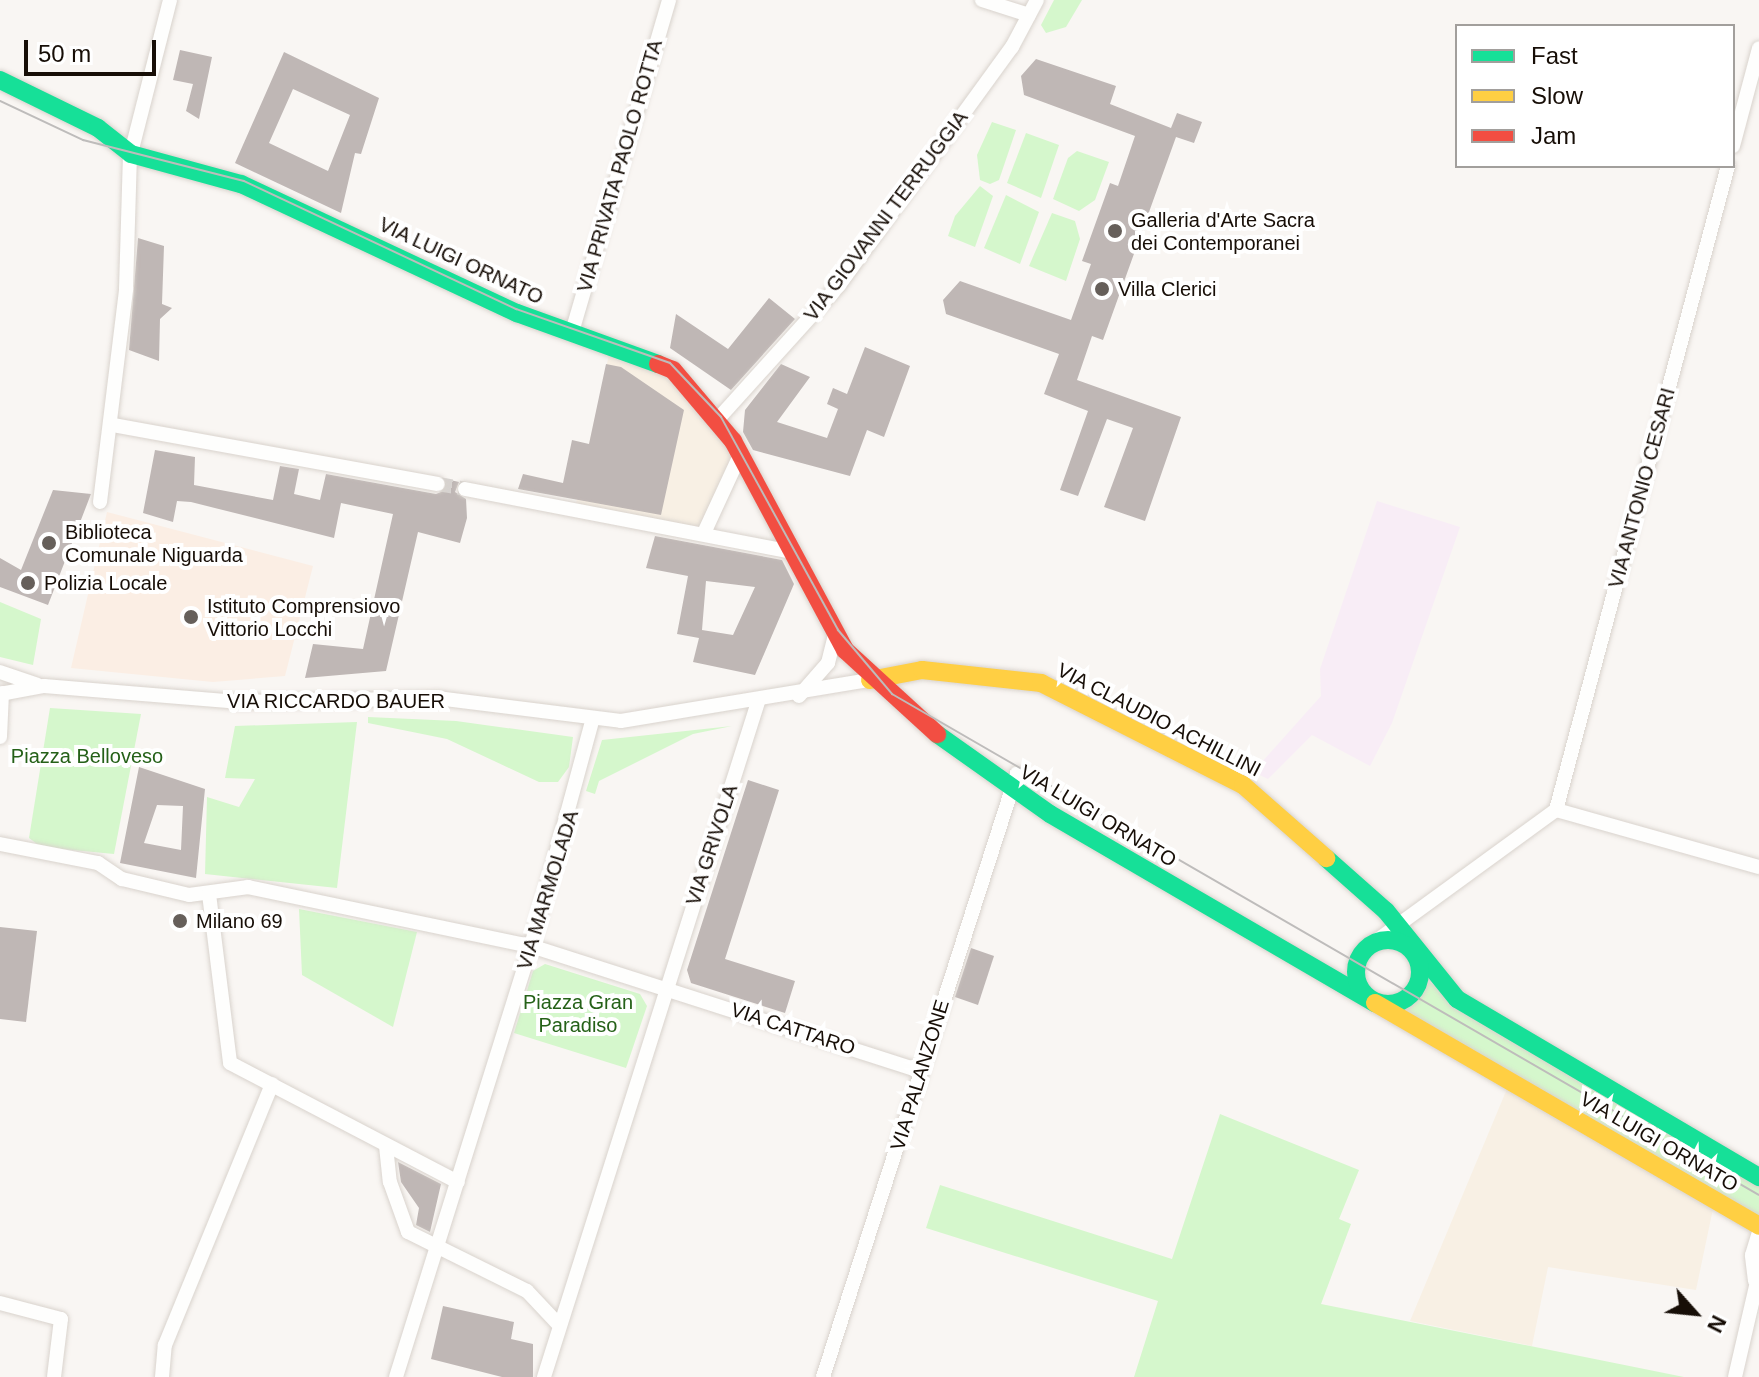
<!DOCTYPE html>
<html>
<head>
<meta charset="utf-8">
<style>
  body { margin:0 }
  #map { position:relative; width:1759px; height:1377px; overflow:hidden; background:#f9f6f3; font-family:Helvetica,sans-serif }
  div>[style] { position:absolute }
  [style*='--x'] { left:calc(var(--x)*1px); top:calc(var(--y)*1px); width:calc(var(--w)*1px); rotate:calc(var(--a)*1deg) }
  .commercial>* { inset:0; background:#f8f0e4 }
  .industrial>* { inset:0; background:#f8edf6 }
  .built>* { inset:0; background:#fbeee4 }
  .green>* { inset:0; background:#d5f7cc }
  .building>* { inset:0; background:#bfb7b5 }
  .street-tunnel>* { height:14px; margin-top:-7px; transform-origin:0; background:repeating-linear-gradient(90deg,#d7d3d0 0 14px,transparent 0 21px) }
  .roads { filter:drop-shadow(0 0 2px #d9d3cd) drop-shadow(0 0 2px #d9d3cd) }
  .street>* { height:14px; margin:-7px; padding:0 7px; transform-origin:7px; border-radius:7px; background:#fefefd }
  .fast>* { height:18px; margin:-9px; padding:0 9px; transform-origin:9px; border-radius:9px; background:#16e098 }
  .fast>.ring { margin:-9px; padding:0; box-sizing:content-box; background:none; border:18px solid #16e098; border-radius:50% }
  .slow>* { height:18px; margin:-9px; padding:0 9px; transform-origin:9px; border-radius:9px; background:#ffcf43 }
  .jam>* { height:18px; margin:-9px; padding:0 9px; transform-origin:9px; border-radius:9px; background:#f24e42 }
  .tram>* { height:2px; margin:-1px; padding:0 1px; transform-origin:1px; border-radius:1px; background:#bebcbb }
  .dots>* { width:22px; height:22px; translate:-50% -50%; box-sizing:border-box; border:4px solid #fff; border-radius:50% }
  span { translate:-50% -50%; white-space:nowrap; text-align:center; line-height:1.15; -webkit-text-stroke:8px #fff; paint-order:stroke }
  .street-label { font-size:20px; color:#170e07 }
  .poi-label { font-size:20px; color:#170e07 }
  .left { translate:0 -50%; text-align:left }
  .park-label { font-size:20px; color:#256118 }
  .legend { position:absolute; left:1455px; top:24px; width:280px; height:144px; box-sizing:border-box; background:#fff; border:2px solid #a29f9c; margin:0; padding:10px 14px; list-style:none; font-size:24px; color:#170e07 }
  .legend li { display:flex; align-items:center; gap:16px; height:40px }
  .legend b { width:40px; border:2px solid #a29f9c }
  .north { position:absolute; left:1655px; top:1273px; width:80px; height:80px; -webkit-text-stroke:6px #fff; paint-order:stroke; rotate:117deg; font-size:22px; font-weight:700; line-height:32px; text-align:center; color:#170e07 }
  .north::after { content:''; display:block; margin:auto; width:28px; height:36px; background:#170e07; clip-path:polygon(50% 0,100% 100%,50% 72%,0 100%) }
  .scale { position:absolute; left:24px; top:40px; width:132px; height:36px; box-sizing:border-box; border:4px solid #170e07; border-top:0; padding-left:10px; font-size:24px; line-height:28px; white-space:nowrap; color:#170e07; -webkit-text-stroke:6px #fff; paint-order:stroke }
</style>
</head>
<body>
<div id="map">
  <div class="commercial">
    <div style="clip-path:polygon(610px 350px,671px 376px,735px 458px,702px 530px,575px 508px)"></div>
    <div style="clip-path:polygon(1509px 1084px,1714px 1204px,1696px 1290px,1548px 1267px,1532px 1346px,1410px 1321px)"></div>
  </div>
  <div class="industrial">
    <div style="clip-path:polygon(1377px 501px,1460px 527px,1392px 723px,1370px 766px,1312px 735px,1268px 779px,1253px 772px,1321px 696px,1320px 669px)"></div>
  </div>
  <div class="built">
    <div style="clip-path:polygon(107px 512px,313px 566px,285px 676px,213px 682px,71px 668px)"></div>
  </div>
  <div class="green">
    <div style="clip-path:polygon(1054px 0,1082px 0,1066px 27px,1046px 33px,1041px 25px)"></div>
    <div style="clip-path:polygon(992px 122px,1016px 130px,999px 180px,990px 184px,980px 180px,977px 155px)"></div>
    <div style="clip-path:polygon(1026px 133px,1059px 145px,1041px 198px,1007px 183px)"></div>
    <div style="clip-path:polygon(1077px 151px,1109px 162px,1095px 200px,1079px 211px,1053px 199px,1068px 158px)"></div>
    <div style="clip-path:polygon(980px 186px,993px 196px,975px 247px,948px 236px,955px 216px)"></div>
    <div style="clip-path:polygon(1006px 195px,1039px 212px,1020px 264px,984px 248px)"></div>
    <div style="clip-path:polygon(1052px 213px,1075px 221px,1080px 239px,1066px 281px,1029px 266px)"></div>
    <div style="clip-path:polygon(0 602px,41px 619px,33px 665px,0 657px)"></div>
    <div style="clip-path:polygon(50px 708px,141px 714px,114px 854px,41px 847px,29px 838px)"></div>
    <div style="clip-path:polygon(368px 717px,456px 721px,573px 737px,569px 767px,558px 782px,539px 782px,447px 739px,368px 723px)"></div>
    <div style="clip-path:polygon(357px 722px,337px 888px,205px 874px,207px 797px,239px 807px,255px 779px,225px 778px,235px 726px)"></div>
    <div style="clip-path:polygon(732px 726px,693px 734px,599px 781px,595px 794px,586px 791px,602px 740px)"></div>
    <div style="clip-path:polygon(299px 909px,417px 932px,393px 1027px,302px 975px)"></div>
    <div style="clip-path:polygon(545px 964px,640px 994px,647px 1006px,626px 1068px,514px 1033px,533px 971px)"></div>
    <div style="clip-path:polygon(1429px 982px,1759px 1184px,1759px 1217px,1406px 1011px)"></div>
    <div style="clip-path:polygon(1220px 1114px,1359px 1170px,1339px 1219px,1351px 1224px,1321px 1304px,1684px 1377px,1134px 1377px,1158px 1301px,926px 1228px,940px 1185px,1172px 1259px)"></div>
  </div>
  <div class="building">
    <div style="clip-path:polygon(180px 50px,212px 57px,199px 119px,186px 111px,193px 84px,173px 80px)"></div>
    <div style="clip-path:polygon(evenodd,284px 52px,379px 98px,361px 154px,355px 153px,341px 213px,235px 163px,284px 52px,293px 89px,350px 115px,328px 171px,269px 143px,293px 89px)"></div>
    <div style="clip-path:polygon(1036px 59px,1116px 86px,1110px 104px,1171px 128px,1177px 113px,1202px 122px,1194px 143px,1176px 137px,1103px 340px,1092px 336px,1077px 380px,1181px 417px,1145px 521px,1104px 507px,1133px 428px,1107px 419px,1078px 496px,1060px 490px,1088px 411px,1044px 394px,1059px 354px,946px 314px,943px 300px,960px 281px,1071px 320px,1091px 264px,1082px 261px,1110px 183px,1118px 186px,1135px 136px,1024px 95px,1021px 76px)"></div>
    <div style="clip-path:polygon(138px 238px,164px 246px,162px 304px,172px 308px,160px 319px,159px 361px,129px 350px)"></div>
    <div style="clip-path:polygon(769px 298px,795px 319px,731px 390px,670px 348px,676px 314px,728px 349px)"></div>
    <div style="clip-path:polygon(865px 347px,910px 366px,884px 437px,867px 430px,850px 476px,753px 450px,743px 432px,745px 410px,781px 364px,810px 377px,777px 422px,827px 438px,838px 409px,827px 404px,833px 388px,847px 394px)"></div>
    <div style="clip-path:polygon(606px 364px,621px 367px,684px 410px,661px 515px,518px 489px,523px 474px,563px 483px,572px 440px,589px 444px)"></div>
    <div style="clip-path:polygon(155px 450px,195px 457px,194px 485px,273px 500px,280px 466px,299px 469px,294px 494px,320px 500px,326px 474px,436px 494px,446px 490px,446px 479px,459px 482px,455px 492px,466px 499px,467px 518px,460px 543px,418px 532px,386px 671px,305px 678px,313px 644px,363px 649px,393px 514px,341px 503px,334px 538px,191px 502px,177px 501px,173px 522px,143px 513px)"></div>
    <div style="clip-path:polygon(53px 490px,91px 494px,48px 605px,0 587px,0 558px,21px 570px)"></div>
    <div style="clip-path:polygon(evenodd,655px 536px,782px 560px,794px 584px,755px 675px,693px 662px,699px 638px,677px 634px,688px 576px,646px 568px,655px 536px,706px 581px,755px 587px,733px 635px,702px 630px,706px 581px)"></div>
    <div style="clip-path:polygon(evenodd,139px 767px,205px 789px,196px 878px,120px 863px,139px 767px,157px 805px,183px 806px,181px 850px,144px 843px,157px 805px)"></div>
    <div style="clip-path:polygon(748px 780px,779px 790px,725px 959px,795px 981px,785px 1013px,691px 983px,687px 970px)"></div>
    <div style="clip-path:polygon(0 927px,37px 931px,26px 1022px,0 1019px)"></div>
    <div style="clip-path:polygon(971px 948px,994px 956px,978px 1005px,955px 997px)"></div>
    <div style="clip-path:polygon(398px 1162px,441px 1184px,430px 1232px,416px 1225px,419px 1208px,401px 1182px)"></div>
    <div style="clip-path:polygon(443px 1306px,514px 1322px,511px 1339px,533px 1344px,533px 1377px,502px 1377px,431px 1359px)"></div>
  </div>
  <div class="street-tunnel">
    <div style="--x:438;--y:484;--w:27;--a:10"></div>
  </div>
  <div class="roads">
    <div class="street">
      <div style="--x:982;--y:0;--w:49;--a:17.7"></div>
      <div style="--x:1733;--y:146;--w:101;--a:-75.1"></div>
      <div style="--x:572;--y:332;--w:346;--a:-73.7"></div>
      <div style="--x:718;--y:419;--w:181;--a:-47.9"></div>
      <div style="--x:839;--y:285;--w:294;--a:-54"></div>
      <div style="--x:1012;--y:47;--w:53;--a:-62"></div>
      <div style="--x:113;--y:425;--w:330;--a:10.3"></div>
      <div style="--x:465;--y:489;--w:334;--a:10.9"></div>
      <div style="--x:100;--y:502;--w:215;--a:-83"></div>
      <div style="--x:126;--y:289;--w:132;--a:-88.3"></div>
      <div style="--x:130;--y:157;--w:162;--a:-75.7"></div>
      <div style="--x:704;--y:533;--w:88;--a:-65.2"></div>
      <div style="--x:0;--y:672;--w:39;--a:19"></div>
      <div style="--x:0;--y:694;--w:45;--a:-10.3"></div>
      <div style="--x:44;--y:686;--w:194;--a:4.7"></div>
      <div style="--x:237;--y:702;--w:200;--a:-1.1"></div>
      <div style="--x:437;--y:698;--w:185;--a:7.1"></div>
      <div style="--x:621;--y:721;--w:252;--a:-9.4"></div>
      <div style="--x:799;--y:696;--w:44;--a:-48.7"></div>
      <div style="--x:828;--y:663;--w:30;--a:-76"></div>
      <div style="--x:0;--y:737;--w:44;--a:-87.4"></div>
      <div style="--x:1556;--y:810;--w:667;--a:-75.05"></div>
      <div style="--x:1556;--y:810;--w:211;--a:15.7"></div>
      <div style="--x:0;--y:844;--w:100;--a:11"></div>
      <div style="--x:98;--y:863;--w:29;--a:34"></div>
      <div style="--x:122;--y:879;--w:69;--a:13.4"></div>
      <div style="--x:189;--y:895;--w:60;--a:-7.7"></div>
      <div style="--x:248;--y:887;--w:289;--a:11.8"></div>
      <div style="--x:531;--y:946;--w:410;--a:17.8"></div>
      <div style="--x:209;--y:894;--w:170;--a:82.9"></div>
      <div style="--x:230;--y:1063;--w:257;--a:27.6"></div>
      <div style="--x:1372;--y:944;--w:228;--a:-36.1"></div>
      <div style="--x:386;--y:1146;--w:36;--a:84"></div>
      <div style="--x:390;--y:1182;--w:53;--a:70.2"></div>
      <div style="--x:408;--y:1232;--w:133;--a:26.4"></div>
      <div style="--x:527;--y:1291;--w:44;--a:46.8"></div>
      <div style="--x:1755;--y:1281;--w:26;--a:-97"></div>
      <div style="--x:1752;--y:1255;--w:24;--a:-73"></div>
      <div style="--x:0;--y:1303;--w:63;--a:14.7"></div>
      <div style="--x:61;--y:1319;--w:58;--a:96.9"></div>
      <div style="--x:162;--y:1377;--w:32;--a:-85"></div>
      <div style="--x:165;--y:1345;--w:282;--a:-67.7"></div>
      <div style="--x:396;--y:1377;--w:452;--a:-72.6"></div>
      <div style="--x:531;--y:946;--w:236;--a:-74.8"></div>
      <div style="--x:544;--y:1377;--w:708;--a:-72.41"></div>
      <div style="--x:823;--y:1377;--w:634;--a:-72.19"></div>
      <div style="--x:1735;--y:1377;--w:107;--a:-77"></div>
    </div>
    <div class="fast">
      <div style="--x:0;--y:80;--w:109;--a:26.1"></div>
      <div style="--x:98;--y:128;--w:42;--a:38.2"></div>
      <div style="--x:131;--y:154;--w:114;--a:15.3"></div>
      <div style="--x:241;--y:184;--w:305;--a:25.1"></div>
      <div style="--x:517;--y:313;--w:150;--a:19.9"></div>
      <div style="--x:937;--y:734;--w:138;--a:35.3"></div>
      <div style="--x:1050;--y:814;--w:376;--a:30.2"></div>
      <div style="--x:1326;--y:858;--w:80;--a:41.5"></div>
      <div style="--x:1386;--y:911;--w:113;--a:51.1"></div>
      <div style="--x:1457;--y:999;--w:351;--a:30.5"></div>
      <div class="ring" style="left:1356px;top:940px;width:46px;height:46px"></div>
    </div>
    <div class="slow">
      <div style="--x:870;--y:680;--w:53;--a:-10.9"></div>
      <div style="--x:922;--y:670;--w:120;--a:6.2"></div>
      <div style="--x:1041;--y:683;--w:226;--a:26.8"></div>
      <div style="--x:1243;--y:785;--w:111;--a:41.3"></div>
      <div style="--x:1375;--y:1003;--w:444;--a:30.1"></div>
    </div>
    <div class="jam">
      <div style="--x:658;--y:364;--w:16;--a:22"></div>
      <div style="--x:673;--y:370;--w:93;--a:49.8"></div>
      <div style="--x:733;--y:441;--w:237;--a:61.8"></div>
      <div style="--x:845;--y:650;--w:125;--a:42.4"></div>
    </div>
  </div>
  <div class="tram">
    <div style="--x:0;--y:101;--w:92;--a:25.2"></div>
    <div style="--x:83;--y:140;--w:166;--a:14.3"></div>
    <div style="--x:244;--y:181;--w:301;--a:25.2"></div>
    <div style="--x:516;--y:309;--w:163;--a:19.3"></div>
    <div style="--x:670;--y:363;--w:74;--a:46.6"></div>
    <div style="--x:721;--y:417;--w:243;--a:61.2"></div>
    <div style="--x:838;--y:630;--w:84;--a:49.8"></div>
    <div style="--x:892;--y:694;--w:1001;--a:30.02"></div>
  </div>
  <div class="dots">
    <div style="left:1115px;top:231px;background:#665f5a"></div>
    <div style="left:1102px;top:289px;background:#665f5a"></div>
    <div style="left:49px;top:543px;background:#665f5a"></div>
    <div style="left:28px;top:583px;background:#665f5a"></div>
    <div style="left:191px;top:617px;background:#665f5a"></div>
    <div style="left:180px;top:921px;background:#665f5a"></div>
  </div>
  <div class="street-label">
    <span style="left:620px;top:166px;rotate:-74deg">VIA PRIVATA PAOLO ROTTA</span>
    <span style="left:886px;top:216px;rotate:-53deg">VIA GIOVANNI TERRUGGIA</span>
    <span style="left:461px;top:261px;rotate:25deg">VIA LUIGI ORNATO</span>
    <span style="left:1642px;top:488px;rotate:-75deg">VIA ANTONIO CESARI</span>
    <span style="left:336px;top:701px">VIA RICCARDO BAUER</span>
    <span style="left:1159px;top:720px;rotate:27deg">VIA CLAUDIO ACHILLINI</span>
    <span style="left:1098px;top:816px;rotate:31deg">VIA LUIGI ORNATO</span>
    <span style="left:712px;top:845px;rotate:-72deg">VIA GRIVOLA</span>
    <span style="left:548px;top:890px;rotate:-73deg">VIA MARMOLADA</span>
    <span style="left:793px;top:1029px;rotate:18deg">VIA CATTARO</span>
    <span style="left:920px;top:1075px;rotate:-73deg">VIA PALANZONE</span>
    <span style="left:1659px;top:1142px;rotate:30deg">VIA LUIGI ORNATO</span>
  </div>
  <div class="poi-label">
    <span class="left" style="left:1131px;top:232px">Galleria d'Arte Sacra<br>dei Contemporanei</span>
    <span class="left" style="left:1118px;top:289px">Villa Clerici</span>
    <span class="left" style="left:65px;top:544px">Biblioteca<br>Comunale Niguarda</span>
    <span class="left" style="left:44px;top:583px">Polizia Locale</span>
    <span class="left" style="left:207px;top:618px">Istituto Comprensiovo<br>Vittorio Locchi</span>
    <span class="left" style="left:196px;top:921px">Milano 69</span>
  </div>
  <div class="park-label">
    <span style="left:87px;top:756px">Piazza Belloveso</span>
    <span style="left:578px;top:1014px">Piazza Gran<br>Paradiso</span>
  </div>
  <ul class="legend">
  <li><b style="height:10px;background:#16e098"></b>Fast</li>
  <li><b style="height:10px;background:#ffcf43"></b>Slow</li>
  <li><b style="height:10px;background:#f24e42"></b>Jam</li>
  </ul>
  <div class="north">N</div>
  <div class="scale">50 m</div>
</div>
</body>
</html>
